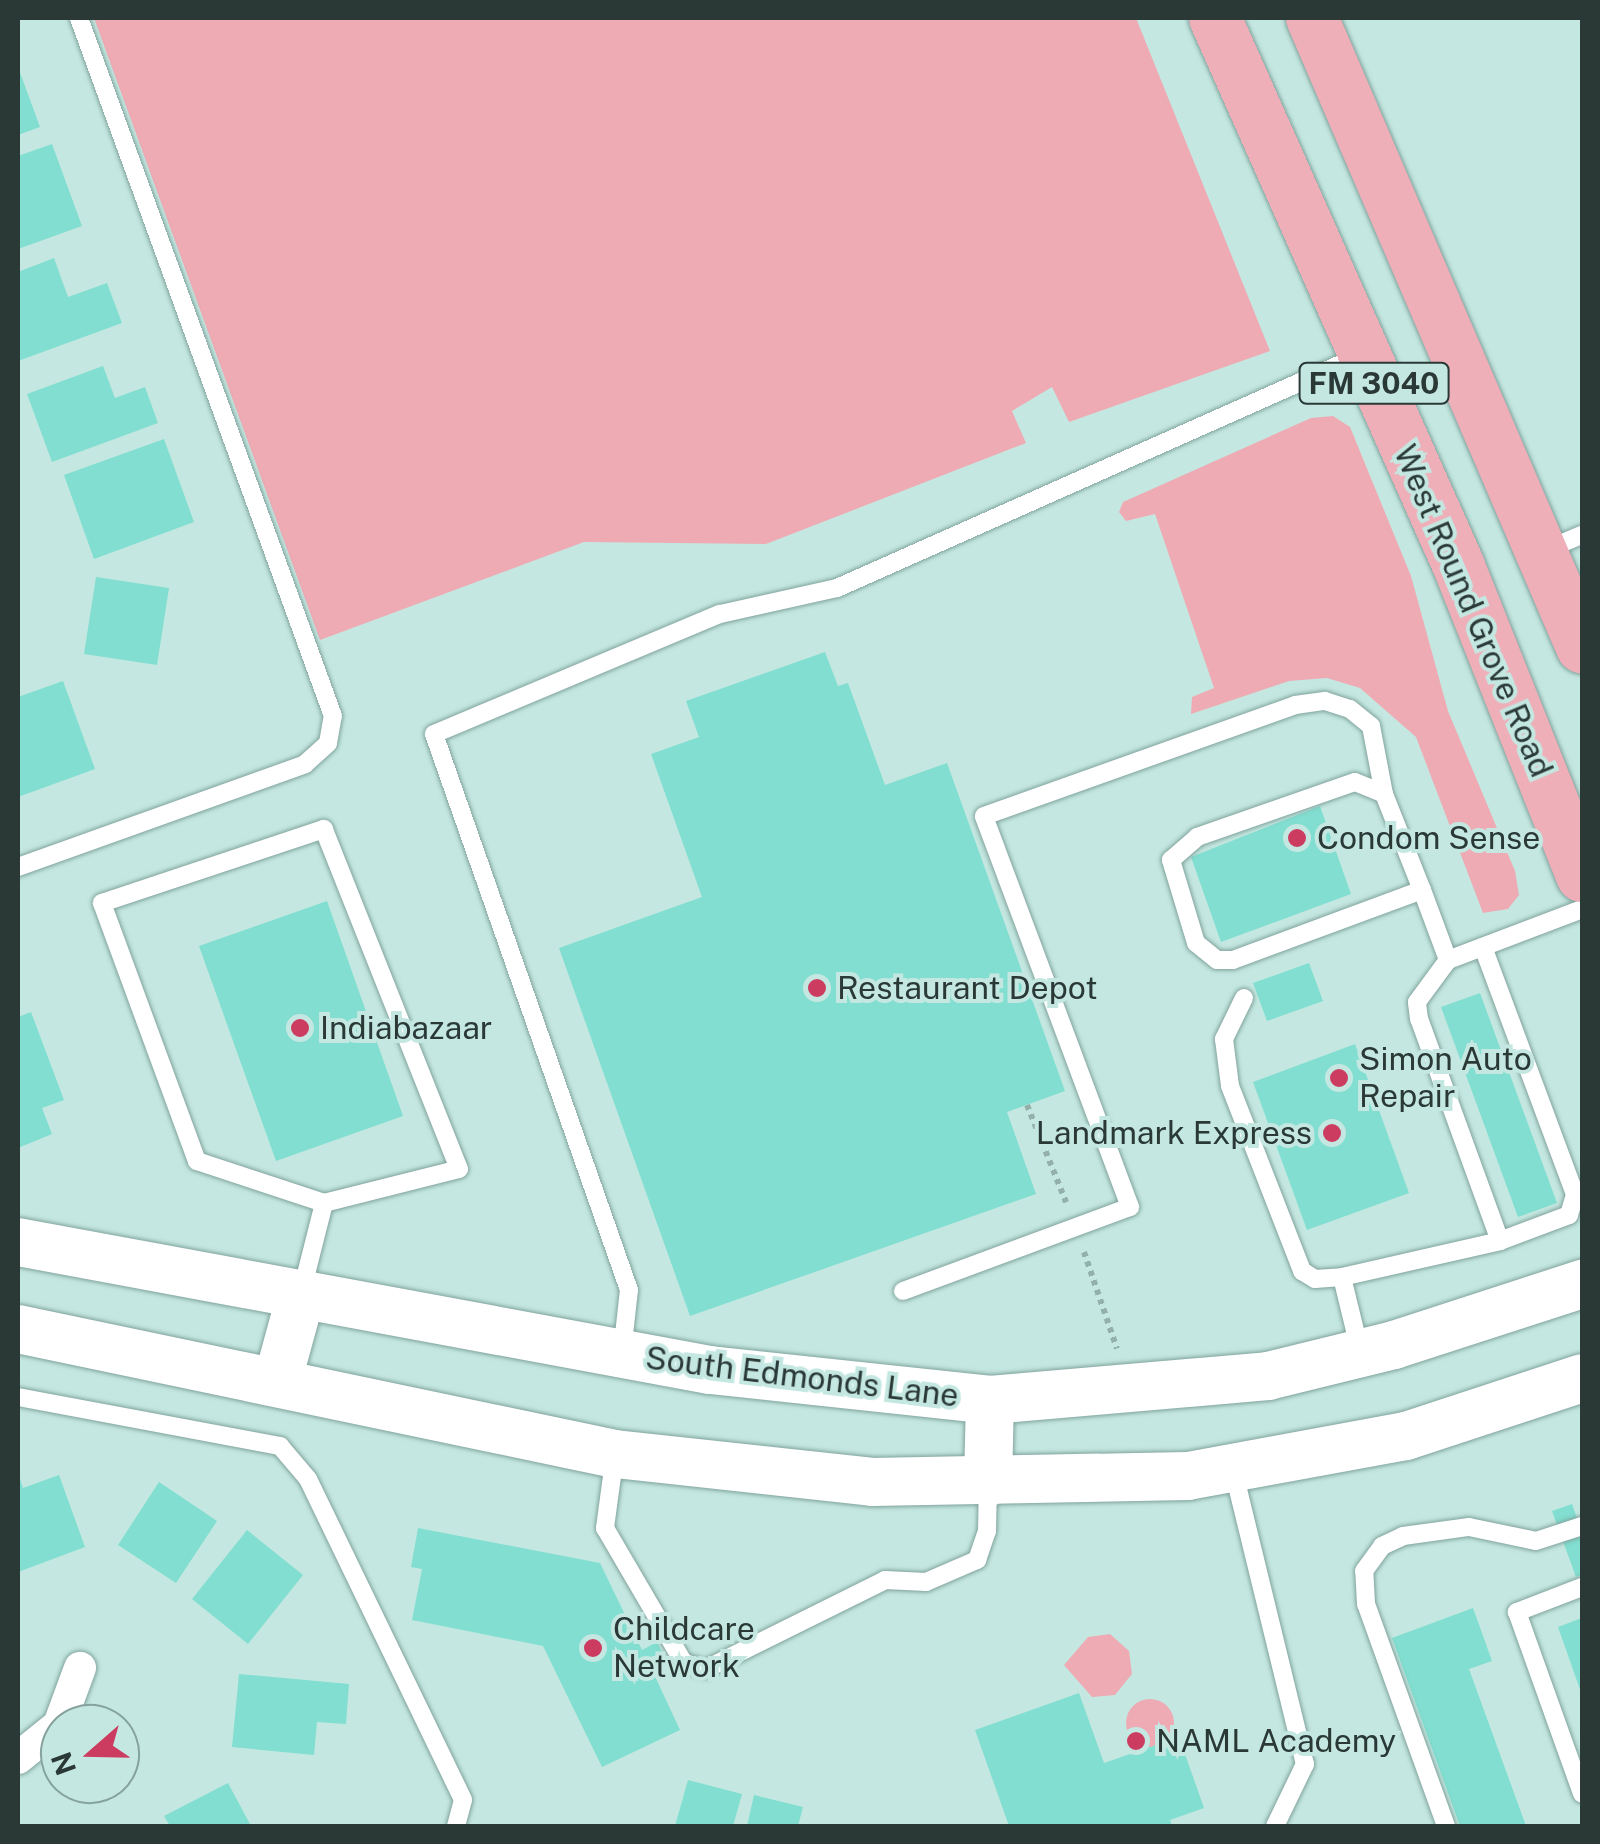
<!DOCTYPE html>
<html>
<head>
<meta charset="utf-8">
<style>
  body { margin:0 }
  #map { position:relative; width:1600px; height:1844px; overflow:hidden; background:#c4e8e1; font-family:"Public Sans",sans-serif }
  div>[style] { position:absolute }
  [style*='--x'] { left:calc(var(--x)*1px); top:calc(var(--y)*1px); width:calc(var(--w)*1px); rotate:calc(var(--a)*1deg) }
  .green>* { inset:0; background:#eeabb4 }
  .round { border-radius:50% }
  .building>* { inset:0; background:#81ded0 }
  .path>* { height:6px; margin-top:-3px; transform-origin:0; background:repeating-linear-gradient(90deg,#93b0ab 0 5px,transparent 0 10px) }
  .roads { filter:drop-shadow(0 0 2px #81a39d) drop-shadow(0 0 2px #81a39d) }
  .lane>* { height:18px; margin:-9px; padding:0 9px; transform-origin:9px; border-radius:9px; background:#fff }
  .street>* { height:32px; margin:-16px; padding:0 16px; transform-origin:16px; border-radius:16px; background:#fff }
  .secondary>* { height:48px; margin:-24px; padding:0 24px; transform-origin:24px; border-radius:24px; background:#fff }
  .primary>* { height:52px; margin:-26px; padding:0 26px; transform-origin:26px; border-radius:26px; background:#eeafb9 }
  .dots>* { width:28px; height:28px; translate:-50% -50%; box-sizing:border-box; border:5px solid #c4e8e1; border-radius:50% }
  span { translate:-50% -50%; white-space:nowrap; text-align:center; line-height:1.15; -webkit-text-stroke:8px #c4e8e1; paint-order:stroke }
  .shield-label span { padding:2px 8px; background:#c4e8e1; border:2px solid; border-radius:8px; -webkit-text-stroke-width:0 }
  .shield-label { font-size:30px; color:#2a3836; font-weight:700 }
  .street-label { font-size:32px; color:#2a3836 }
  .poi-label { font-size:32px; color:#2a3836 }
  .left { translate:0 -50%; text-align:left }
  .right { translate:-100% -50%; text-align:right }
  .frame { position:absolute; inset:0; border:20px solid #2a3836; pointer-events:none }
  .north { position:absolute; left:40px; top:1704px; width:100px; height:100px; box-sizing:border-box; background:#c4e8e1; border:2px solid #86a29d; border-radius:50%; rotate:250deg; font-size:28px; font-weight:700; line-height:40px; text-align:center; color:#2a3836 }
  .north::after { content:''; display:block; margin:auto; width:35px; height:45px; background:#cc3c60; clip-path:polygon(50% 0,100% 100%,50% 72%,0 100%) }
</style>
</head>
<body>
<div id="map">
  <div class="green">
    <div style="clip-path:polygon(94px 18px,1136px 18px,1270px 351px,1069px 422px,1052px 387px,1012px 411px,1026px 443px,766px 544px,584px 542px,320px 640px)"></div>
    <div style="clip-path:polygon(1333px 416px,1350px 427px,1411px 576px,1448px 711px,1515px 871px,1519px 895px,1508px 909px,1483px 913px,1416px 737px,1360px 688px,1327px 678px,1289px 681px,1191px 714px,1192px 697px,1214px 688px,1155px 514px,1126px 521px,1119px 512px,1123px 502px,1311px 418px)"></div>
    <div style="clip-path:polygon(1110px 1634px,1129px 1651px,1132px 1674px,1115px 1695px,1092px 1697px,1064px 1665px,1088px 1637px)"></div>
    <div class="round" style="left:1126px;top:1699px;width:48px;height:48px"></div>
  </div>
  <div class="building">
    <div style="clip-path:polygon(18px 67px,40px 127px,18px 135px)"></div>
    <div style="clip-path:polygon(52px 144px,82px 226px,18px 249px,18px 156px)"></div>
    <div style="clip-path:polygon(54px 258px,68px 297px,107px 283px,122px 323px,18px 361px,18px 272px)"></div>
    <div style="clip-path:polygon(103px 366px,115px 398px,145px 387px,158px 423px,52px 462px,27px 394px)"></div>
    <div style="clip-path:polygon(164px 439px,194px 522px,94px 559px,64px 475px)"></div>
    <div style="clip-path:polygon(96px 577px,169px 588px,157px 665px,84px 654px)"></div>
    <div style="clip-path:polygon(825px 652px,838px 686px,848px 683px,885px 785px,947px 763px,1065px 1091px,1007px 1112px,1036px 1194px,690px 1316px,559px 948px,702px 897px,651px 754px,699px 737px,686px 701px)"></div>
    <div style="clip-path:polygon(63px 681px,95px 769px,18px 797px,18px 697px)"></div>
    <div style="clip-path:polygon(1320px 806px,1351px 894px,1221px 942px,1191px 857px)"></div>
    <div style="clip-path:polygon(327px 901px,403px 1116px,276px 1161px,199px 946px)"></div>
    <div style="clip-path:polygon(1309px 963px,1323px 1001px,1267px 1021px,1253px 983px)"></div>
    <div style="clip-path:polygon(1480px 993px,1557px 1203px,1518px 1217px,1441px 1007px)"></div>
    <div style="clip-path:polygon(31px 1012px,64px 1100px,42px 1108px,52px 1134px,18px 1148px,18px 1017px)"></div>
    <div style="clip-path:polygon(1355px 1044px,1409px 1193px,1307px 1230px,1253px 1082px)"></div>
    <div style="clip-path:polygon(18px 1473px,23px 1488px,59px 1475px,85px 1547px,18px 1572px)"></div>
    <div style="clip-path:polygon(159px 1482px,217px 1521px,176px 1583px,118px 1545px)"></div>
    <div style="clip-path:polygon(1572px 1504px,1582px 1532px,1582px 1575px,1576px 1577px,1552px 1511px)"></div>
    <div style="clip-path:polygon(418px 1528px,600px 1563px,642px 1650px,657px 1642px,667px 1663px,652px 1670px,680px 1730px,602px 1767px,543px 1646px,412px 1620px,422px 1569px,411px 1567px)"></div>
    <div style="clip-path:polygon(247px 1530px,303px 1575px,248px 1644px,192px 1599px)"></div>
    <div style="clip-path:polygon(1473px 1608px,1492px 1661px,1469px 1669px,1526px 1826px,1460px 1826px,1392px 1638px)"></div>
    <div style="clip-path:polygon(1582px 1618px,1582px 1695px,1558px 1627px)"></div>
    <div style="clip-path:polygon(239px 1674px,349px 1684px,346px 1724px,317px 1722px,314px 1755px,232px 1747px)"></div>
    <div style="clip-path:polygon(1079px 1693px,1104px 1763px,1179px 1737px,1204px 1808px,1170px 1820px,1172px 1826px,1009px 1826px,975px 1730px)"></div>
    <div style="clip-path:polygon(688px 1780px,742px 1794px,733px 1826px,675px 1826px)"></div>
    <div style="clip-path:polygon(228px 1783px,251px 1826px,170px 1826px,164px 1816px)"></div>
    <div style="clip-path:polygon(754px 1795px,803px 1807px,798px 1826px,747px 1826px)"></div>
  </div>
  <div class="path">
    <div style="--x:1027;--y:1105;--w:105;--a:68.1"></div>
    <div style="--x:1084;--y:1252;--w:102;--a:71.2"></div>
  </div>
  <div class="roads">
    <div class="lane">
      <div style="--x:1546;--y:550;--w:39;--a:-23"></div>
      <div style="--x:18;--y:867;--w:305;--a:-19.7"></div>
      <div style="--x:305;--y:764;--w:31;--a:-42"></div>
      <div style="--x:328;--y:743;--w:27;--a:-80"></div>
      <div style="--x:333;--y:716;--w:743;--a:-110"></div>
      <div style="--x:1422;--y:890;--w:202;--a:159.7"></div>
      <div style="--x:1233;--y:960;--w:16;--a:180"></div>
      <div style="--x:1217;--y:960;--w:27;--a:-141"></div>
      <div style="--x:1196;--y:943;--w:87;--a:-106.8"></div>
      <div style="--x:1171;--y:860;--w:35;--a:-41"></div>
      <div style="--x:1197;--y:837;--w:167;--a:-19.2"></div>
      <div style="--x:1355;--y:782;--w:31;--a:22"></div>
      <div style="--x:1384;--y:794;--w:103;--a:68.4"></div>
      <div style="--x:1422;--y:890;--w:75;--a:69.6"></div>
      <div style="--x:1448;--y:960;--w:143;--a:-20.8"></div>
      <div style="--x:1483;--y:947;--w:265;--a:69.6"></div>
      <div style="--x:1575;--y:1195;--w:21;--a:107"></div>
      <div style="--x:1569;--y:1215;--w:74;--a:159.4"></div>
      <div style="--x:1244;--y:998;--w:46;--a:116"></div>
      <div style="--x:1224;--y:1039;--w:47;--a:82.7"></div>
      <div style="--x:1230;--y:1086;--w:199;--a:68.7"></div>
      <div style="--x:1302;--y:1271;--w:15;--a:32"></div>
      <div style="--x:1315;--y:1279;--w:27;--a:-4"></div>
      <div style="--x:903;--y:1291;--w:242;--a:-20.3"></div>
      <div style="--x:1130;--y:1207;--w:417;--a:-110.5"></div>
      <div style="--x:984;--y:816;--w:330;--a:-19.6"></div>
      <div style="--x:1295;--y:705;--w:30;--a:-8"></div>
      <div style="--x:1325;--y:701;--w:26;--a:18"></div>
      <div style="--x:1350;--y:709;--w:27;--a:39"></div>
      <div style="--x:1371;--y:726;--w:69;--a:79.2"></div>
      <div style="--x:301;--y:1294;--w:94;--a:-75.8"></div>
      <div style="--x:324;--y:1203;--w:139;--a:-14.1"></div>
      <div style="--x:459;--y:1169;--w:366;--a:-111.7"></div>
      <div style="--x:324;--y:829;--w:234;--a:161.6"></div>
      <div style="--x:102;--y:903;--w:275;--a:69.8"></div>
      <div style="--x:197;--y:1161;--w:134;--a:18.3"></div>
      <div style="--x:1360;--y:1351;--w:76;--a:-103.7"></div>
      <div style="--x:1342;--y:1277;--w:162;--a:-12.8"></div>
      <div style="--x:1500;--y:1241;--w:236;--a:-110"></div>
      <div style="--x:1419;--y:1019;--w:17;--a:-97"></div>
      <div style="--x:1417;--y:1002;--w:52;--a:-53.6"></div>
      <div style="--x:622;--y:1353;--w:63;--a:-83.7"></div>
      <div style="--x:629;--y:1290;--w:589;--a:-109.33"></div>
      <div style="--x:434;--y:734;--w:310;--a:-22.8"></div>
      <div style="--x:720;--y:614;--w:120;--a:-12.5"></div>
      <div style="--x:837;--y:588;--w:571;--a:-23.96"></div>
      <div style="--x:18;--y:1397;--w:267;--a:10.6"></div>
      <div style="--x:280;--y:1446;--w:43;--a:49.7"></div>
      <div style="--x:308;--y:1479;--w:356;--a:64.2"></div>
      <div style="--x:463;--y:1800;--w:27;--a:105"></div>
      <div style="--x:615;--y:1454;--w:75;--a:97.7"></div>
      <div style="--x:605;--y:1528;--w:156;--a:59.7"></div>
      <div style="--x:684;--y:1663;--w:23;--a:15"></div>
      <div style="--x:706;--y:1669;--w:200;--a:-26.4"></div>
      <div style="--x:885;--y:1580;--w:41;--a:2.8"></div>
      <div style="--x:926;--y:1582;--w:56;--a:-23.3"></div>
      <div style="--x:977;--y:1560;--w:31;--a:-71"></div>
      <div style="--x:987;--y:1531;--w:47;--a:-88.8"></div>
      <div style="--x:1233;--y:1469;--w:304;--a:76.3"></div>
      <div style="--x:1305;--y:1764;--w:69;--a:115.8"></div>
      <div style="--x:1582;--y:1587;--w:70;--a:159"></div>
      <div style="--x:1517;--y:1612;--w:193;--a:70.3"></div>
      <div style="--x:1446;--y:1826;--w:236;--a:-109.8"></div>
      <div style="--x:1366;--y:1604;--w:33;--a:-93"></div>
      <div style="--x:1364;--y:1571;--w:31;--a:-54"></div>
      <div style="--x:1382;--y:1546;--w:23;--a:-25"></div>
      <div style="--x:1403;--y:1536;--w:67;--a:-7.8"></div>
      <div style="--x:1469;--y:1527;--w:68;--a:11.8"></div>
      <div style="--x:1536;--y:1541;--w:48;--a:-18.1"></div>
    </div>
    <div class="street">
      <div style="--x:18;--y:1758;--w:53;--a:-38.8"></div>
      <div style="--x:59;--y:1725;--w:61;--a:-69.8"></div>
    </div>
    <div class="secondary">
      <div style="--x:18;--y:1242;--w:704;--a:10.48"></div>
      <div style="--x:710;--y:1370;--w:282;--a:6.1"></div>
      <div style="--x:990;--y:1400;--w:279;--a:-4.9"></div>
      <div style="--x:1268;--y:1376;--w:130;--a:-13.8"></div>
      <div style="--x:1394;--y:1345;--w:198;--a:-18"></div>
      <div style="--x:18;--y:1329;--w:610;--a:11.83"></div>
      <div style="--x:615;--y:1454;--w:259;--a:6.2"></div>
      <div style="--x:872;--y:1482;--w:316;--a:-1.1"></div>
      <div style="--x:1188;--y:1476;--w:222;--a:-10.4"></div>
      <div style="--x:1406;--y:1436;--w:185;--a:-18.2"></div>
      <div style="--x:278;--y:1379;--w:87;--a:-74.7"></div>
      <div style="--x:988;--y:1482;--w:82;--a:-88.6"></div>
    </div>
    <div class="primary">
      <div style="--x:1215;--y:18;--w:598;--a:66.01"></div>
      <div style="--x:1458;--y:564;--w:336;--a:68.3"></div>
      <div style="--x:1312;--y:18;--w:685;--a:66.77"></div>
    </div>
  </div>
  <div class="dots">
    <div style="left:1297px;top:838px;background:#cc3c60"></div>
    <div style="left:817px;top:988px;background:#cc3c60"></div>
    <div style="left:300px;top:1028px;background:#cc3c60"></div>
    <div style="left:1339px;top:1078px;background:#cc3c60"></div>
    <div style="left:1332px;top:1133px;background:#cc3c60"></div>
    <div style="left:593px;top:1648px;background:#cc3c60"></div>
    <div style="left:1136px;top:1741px;background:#cc3c60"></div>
  </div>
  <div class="shield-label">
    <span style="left:1374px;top:383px">FM 3040</span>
  </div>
  <div class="street-label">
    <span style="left:1473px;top:611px;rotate:67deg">West Round Grove Road</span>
    <span style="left:802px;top:1377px;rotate:7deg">South Edmonds Lane</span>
  </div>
  <div class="poi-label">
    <span class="left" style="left:1317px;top:838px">Condom Sense</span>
    <span class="left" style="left:837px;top:988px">Restaurant Depot</span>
    <span class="left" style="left:320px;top:1028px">Indiabazaar</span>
    <span class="left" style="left:1359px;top:1078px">Simon Auto<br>Repair</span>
    <span class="right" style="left:1312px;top:1133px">Landmark Express</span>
    <span class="left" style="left:613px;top:1648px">Childcare<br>Network</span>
    <span class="left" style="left:1156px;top:1741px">NAML Academy</span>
  </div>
  <div class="frame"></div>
  <div class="north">N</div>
</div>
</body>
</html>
